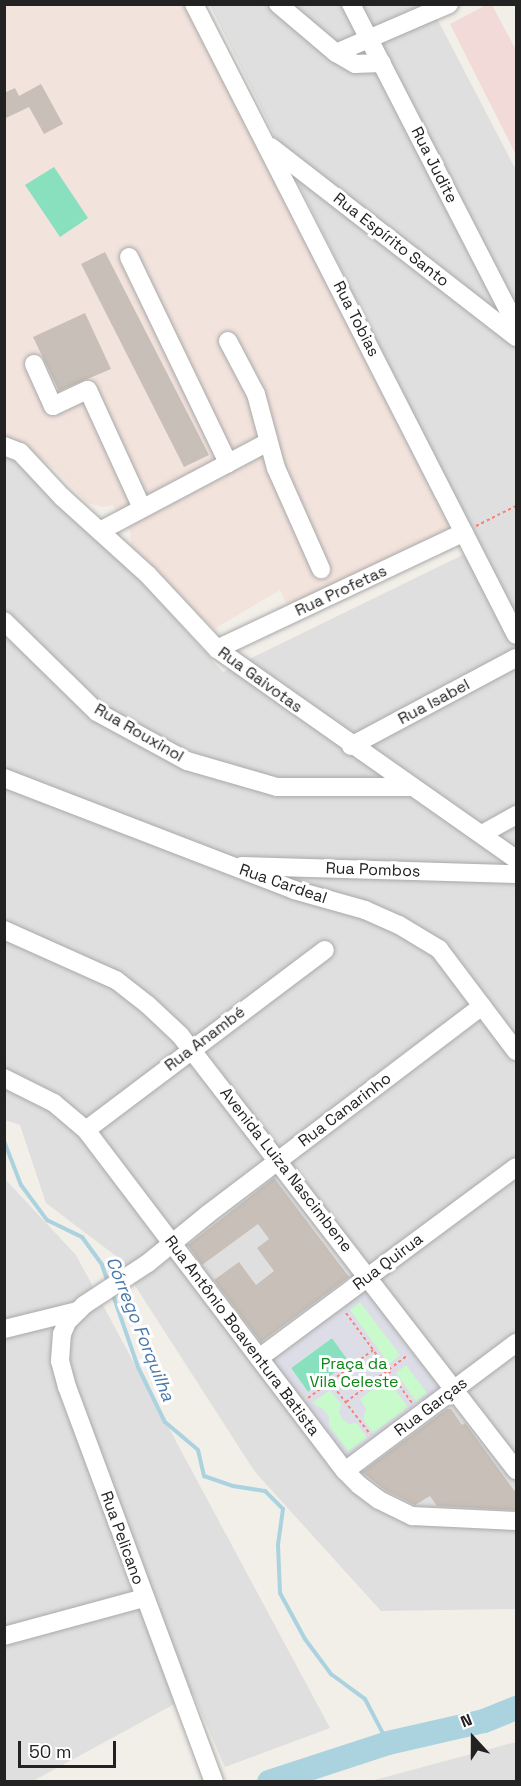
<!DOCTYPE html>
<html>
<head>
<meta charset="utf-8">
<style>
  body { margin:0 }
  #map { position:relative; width:521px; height:1786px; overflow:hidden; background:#f2efe9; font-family:"Space Grotesk",sans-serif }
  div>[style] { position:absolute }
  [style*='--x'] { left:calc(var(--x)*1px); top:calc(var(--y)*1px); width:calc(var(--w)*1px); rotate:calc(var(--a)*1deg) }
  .residential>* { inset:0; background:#e0dfdf }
  .commercial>* { inset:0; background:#f2dad9 }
  .military>* { inset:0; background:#f3e3dd }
  .park>* { inset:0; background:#c8facc }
  .pitch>* { inset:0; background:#88e0be }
  .plaza>* { inset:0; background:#dddde8 }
  .stream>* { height:4px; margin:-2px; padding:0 2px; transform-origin:2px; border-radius:2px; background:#aad3df }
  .river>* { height:24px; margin:-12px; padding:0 12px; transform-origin:12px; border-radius:12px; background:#aad3df }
  .building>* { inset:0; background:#c7bfb8 }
  .path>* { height:2px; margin-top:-1px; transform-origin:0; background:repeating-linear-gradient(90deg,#fa8072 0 3px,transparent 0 6px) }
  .roads { filter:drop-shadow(0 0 2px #a9a9a9) drop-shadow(0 0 2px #a9a9a9) }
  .minor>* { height:18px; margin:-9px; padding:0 9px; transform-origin:9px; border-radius:9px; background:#fff }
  span { translate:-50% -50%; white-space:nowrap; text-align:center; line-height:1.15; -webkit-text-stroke:6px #fff; paint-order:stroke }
  .street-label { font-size:16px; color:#222 }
  .park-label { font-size:16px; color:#0c8416 }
  .water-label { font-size:18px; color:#4a7aab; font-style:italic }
  .frame { position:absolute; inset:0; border:6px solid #222; pointer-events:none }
  .north { position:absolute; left:443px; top:1708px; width:60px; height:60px; -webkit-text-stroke:4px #fff; paint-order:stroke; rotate:339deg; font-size:16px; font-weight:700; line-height:24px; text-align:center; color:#222 }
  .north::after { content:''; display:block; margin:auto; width:21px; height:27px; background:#222; clip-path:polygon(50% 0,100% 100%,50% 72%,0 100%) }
  .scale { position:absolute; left:18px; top:1741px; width:98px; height:27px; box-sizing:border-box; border:3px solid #222; border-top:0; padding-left:8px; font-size:18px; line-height:21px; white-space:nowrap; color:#222; -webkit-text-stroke:4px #fff; paint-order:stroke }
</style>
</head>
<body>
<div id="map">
  <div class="residential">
    <div style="clip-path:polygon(210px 5px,430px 5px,516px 170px,516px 1609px,381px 1611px,255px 1472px,116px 1256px,46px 1203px,20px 1125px,5px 1120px,4px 429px,223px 672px,479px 547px)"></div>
    <div style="clip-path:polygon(4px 1178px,76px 1255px,330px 1728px,225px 1767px,193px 1694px,33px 1781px,5px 1781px)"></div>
    <div style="clip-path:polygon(516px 1742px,516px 1781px,371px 1781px)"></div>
  </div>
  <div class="commercial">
    <div style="clip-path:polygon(486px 5px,492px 5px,516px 50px,516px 155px,450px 24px)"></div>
  </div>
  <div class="military">
    <div style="clip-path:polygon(5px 5px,189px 5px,458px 532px,291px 613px,280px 590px,214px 629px,131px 548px,130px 531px,113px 505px,104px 507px,87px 503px,55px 469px,13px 440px,5px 438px)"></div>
  </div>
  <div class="park">
    <div style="clip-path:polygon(364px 1288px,440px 1391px,346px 1460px,269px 1358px)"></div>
  </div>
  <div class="pitch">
    <div style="clip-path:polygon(54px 167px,88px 218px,60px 237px,25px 185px)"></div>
    <div style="clip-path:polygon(332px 1338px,350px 1362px,308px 1392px,291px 1368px)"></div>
  </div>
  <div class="plaza">
    <div style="clip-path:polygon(evenodd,364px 1288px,440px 1391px,346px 1460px,269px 1358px,364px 1288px,360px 1302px,400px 1355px,389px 1364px,350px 1310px,360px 1302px,364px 1288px,332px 1338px,349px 1362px,308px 1392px,291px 1368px,332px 1338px,364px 1288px,406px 1365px,427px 1393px,416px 1401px,396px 1373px,406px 1365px,364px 1288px,387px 1379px,408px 1407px,373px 1433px,363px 1419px,366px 1409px,360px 1399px,387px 1379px,364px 1288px,330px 1390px,341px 1404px,339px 1412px,342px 1419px,349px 1424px,357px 1423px,367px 1438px,348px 1451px,329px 1426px,329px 1416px,322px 1408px,312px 1403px,330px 1390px)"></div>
  </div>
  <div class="stream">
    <div style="--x:4;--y:1141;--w:47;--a:68.9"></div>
    <div style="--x:21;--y:1185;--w:44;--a:53.4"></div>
    <div style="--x:47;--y:1220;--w:39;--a:26"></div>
    <div style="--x:82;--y:1237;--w:34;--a:54"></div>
    <div style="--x:102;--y:1265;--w:18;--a:71"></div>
    <div style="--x:112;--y:1292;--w:79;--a:70.9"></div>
    <div style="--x:138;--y:1367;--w:61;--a:63.9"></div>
    <div style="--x:165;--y:1422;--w:43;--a:40.3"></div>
    <div style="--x:198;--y:1450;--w:27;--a:77"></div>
    <div style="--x:204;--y:1476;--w:31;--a:19"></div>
    <div style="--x:233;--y:1486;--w:32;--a:9"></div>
    <div style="--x:265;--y:1491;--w:25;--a:45"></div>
    <div style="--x:283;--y:1509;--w:36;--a:98"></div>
    <div style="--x:278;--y:1545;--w:48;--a:87.6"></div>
    <div style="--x:280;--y:1593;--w:52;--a:61.5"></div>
    <div style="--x:305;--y:1639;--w:44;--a:53.4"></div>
    <div style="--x:331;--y:1674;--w:42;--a:36.3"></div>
    <div style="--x:365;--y:1699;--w:50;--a:62.4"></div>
  </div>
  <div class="river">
    <div style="--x:269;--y:1782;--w:125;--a:-18.1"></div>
    <div style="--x:388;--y:1743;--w:98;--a:-12.9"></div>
    <div style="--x:484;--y:1721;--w:35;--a:-22"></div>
  </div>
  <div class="building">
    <div style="clip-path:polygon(41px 84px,63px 124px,44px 134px,29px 107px,4px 119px,4px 93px,15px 88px,19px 96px)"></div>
    <div style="clip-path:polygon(105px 252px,209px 455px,184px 467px,81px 264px)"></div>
    <div style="clip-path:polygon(85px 313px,111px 369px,59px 391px,33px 337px)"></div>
    <div style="clip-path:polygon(274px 1178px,349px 1277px,261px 1342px,214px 1280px,239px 1262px,256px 1285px,274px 1271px,257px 1248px,269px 1239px,258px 1224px,202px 1265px,188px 1245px)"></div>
    <div style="clip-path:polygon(447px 1409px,451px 1409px,462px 1425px,465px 1423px,516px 1493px,516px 1510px,437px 1506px,430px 1496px,415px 1505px,385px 1490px,362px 1472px)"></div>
  </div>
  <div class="path">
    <div style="--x:476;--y:526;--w:45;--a:-26.6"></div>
    <div style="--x:346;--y:1313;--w:112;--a:53.7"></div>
    <div style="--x:330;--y:1382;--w:66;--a:52.4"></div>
    <div style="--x:308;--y:1398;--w:81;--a:-36.4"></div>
    <div style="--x:346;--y:1402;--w:78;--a:-37.2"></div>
  </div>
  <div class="roads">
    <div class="minor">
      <div style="--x:194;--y:4;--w:708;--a:62.96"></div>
      <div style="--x:278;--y:4;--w:76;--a:40.2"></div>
      <div style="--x:336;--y:53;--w:22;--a:30"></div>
      <div style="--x:355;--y:64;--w:27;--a:-2"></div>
      <div style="--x:351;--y:4;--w:361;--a:62.8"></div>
      <div style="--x:336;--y:53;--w:123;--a:-23.4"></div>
      <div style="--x:271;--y:147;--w:310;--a:37.8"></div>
      <div style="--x:129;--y:257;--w:229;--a:64.3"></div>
      <div style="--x:228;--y:341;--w:60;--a:62.2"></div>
      <div style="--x:256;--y:394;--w:77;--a:74.9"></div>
      <div style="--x:276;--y:468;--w:111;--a:66"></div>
      <div style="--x:34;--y:364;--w:46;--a:65.7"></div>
      <div style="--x:53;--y:406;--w:38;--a:-25"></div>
      <div style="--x:88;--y:390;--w:130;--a:65.4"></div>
      <div style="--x:4;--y:446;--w:17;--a:21"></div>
      <div style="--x:20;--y:452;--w:62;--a:47"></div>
      <div style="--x:62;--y:497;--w:116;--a:42.2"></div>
      <div style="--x:148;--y:575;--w:101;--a:47"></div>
      <div style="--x:217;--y:649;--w:365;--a:35.1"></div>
      <div style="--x:100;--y:531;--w:190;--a:-27.9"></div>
      <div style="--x:4;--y:621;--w:130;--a:44.4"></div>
      <div style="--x:97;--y:712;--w:102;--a:28.6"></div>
      <div style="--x:187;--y:761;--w:94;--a:16.1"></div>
      <div style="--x:277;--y:787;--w:135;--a:0"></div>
      <div style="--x:217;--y:649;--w:273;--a:-25.3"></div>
      <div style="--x:351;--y:746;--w:187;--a:-28.1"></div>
      <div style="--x:4;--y:778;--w:311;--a:21.1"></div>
      <div style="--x:294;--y:890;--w:74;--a:15.7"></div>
      <div style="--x:365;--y:910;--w:37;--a:24"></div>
      <div style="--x:399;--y:925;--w:47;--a:31"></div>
      <div style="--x:439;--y:949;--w:128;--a:53"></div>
      <div style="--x:482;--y:834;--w:39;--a:-29"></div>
      <div style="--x:242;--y:866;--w:274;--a:1.7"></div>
      <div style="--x:4;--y:930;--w:123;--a:24.1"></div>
      <div style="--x:116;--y:980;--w:41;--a:38"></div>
      <div style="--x:148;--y:1005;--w:44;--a:43.2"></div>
      <div style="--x:180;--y:1035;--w:550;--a:52.32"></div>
      <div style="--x:4;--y:1078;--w:56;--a:26.6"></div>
      <div style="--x:54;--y:1103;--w:42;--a:40.2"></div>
      <div style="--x:86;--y:1130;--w:428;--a:52.8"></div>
      <div style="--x:345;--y:1471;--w:20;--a:45"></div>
      <div style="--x:359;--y:1485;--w:25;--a:37"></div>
      <div style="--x:379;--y:1500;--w:37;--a:26"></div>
      <div style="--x:412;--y:1516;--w:104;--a:2.8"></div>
      <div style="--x:86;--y:1130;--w:299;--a:-37"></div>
      <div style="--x:4;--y:1329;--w:76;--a:-13.7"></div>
      <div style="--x:259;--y:1358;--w:320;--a:-36.6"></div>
      <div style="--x:345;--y:1471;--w:214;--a:-36.8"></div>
      <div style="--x:4;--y:1636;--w:145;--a:-15.2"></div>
      <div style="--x:214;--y:1782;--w:421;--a:-110.4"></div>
      <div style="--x:67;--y:1387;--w:27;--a:-105"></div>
      <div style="--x:60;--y:1361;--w:27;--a:-86"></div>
      <div style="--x:62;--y:1334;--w:13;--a:-67"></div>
      <div style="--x:67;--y:1322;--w:24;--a:-45"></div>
      <div style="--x:84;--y:1305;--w:77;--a:-33.3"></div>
      <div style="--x:148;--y:1263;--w:77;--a:-39.2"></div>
      <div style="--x:208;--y:1214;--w:344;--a:-37.2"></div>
    </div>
  </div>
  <div class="street-label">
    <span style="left:434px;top:165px;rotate:63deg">Rua Judite</span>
    <span style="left:391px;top:240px;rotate:38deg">Rua Espírito Santo</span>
    <span style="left:356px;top:319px;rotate:63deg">Rua Tobias</span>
    <span style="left:341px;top:591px;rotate:-25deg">Rua Profetas</span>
    <span style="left:260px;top:680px;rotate:36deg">Rua Gaivotas</span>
    <span style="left:434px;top:702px;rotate:-28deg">Rua Isabel</span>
    <span style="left:139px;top:733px;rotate:30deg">Rua Rouxinol</span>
    <span style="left:373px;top:870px;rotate:2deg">Rua Pombos</span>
    <span style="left:283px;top:884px;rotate:19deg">Rua Cardeal</span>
    <span style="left:205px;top:1039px;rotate:-37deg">Rua Anambé</span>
    <span style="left:345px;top:1110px;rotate:-37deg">Rua Canarinho</span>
    <span style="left:286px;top:1170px;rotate:52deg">Avenida Luiza Nascimbene</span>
    <span style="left:388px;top:1262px;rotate:-37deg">Rua Quirua</span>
    <span style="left:242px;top:1336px;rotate:53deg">Rua Antônio Boaventura Batista</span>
    <span style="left:431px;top:1407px;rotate:-37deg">Rua Garças</span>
    <span style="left:122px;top:1538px;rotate:70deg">Rua Pelicano</span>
  </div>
  <div class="park-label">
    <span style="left:354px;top:1373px">Praça da<br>Vila Celeste</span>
  </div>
  <div class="water-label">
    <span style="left:140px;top:1329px;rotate:68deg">Córrego Forquilha</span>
  </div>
  <div class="frame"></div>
  <div class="north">N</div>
  <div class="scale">50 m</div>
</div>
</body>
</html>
